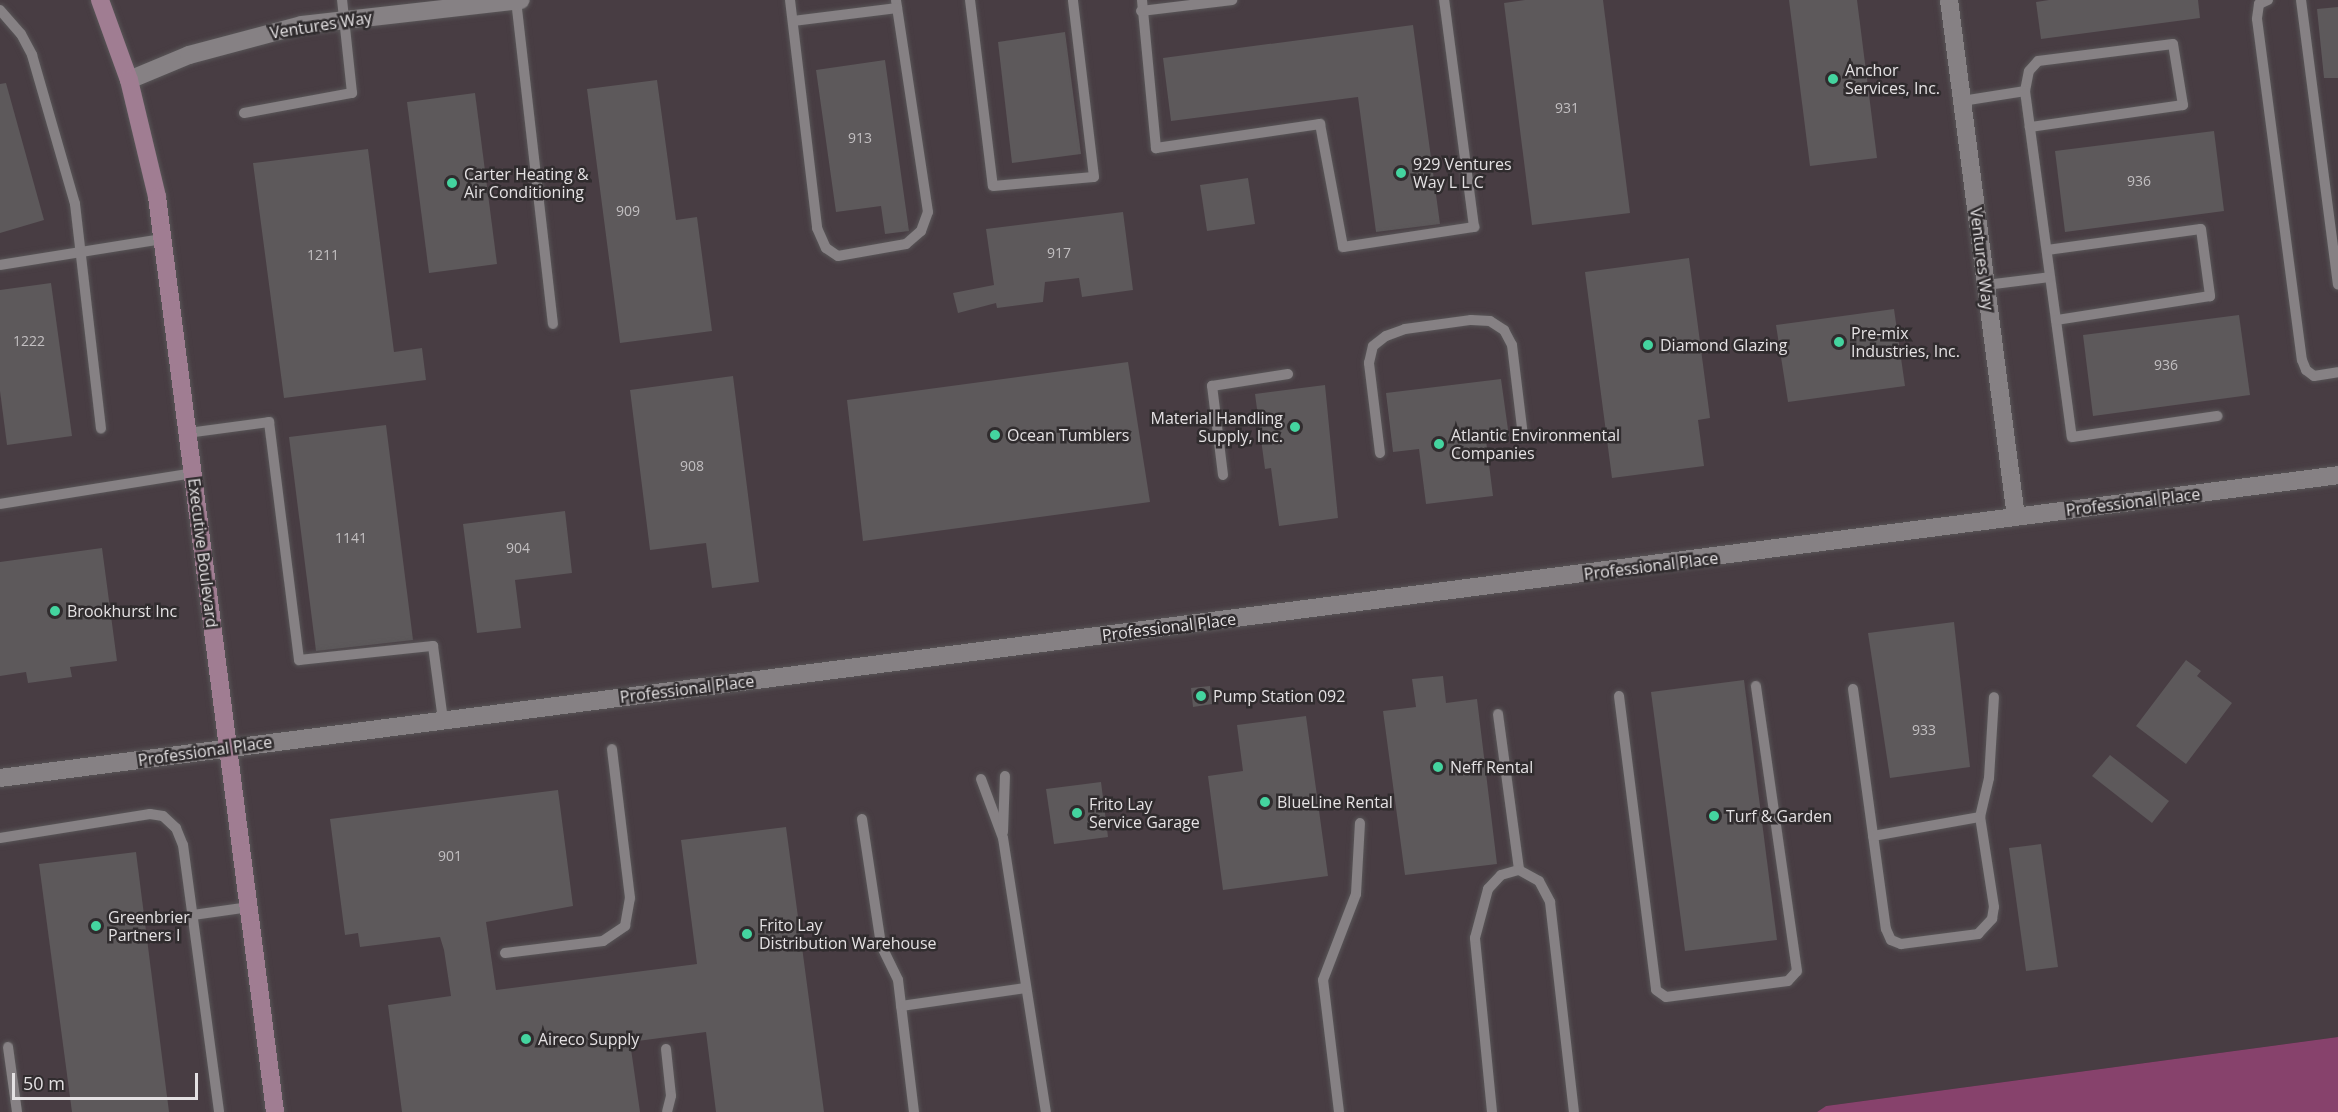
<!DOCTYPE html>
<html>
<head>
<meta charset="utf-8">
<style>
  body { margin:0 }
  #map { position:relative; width:2338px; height:1112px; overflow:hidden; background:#3a3638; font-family:"Open Sans",sans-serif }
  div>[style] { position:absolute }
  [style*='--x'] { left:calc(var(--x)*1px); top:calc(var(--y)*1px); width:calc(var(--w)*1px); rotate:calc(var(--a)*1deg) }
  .built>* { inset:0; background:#483d43 }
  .water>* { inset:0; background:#87426c }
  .building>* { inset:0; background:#5d595b }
  .roads { filter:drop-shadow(0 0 2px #585557) drop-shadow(0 0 2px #585557) }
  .lane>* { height:10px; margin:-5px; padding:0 5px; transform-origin:5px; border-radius:5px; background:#868184 }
  .street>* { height:18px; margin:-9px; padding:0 9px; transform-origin:9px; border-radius:9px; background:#868184 }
  .secondary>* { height:18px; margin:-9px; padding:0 9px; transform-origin:9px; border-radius:9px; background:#a07d92 }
  .dots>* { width:16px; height:16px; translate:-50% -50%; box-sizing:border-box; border:3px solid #302c2e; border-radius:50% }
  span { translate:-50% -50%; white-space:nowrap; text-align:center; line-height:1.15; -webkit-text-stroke:5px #302c2e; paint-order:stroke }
  .number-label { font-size:14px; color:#c2bfc1 }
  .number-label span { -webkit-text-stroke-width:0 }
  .street-label { font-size:16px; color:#e4e1e3 }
  .poi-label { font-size:16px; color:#e4e1e3 }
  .left { translate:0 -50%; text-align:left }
  .right { translate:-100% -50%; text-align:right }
  .scale { position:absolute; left:12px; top:1073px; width:186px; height:27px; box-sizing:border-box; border:3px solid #e4e1e3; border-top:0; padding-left:8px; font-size:18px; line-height:21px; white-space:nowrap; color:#e4e1e3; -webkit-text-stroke:4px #302c2e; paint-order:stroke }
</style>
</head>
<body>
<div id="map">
  <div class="built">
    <div style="clip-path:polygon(0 0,2338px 0,2338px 1037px,1826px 1106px,1817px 1112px,0 1112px)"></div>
  </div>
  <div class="water">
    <div style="clip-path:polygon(2338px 1037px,2338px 1112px,1817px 1112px,1826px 1106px)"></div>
  </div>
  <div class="building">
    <div style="clip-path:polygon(1525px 0,1603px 0,1630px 213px,1532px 225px,1504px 3px)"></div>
    <div style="clip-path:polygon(1789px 0,1857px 0,1877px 158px,1810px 166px)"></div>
    <div style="clip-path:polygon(2049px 0,2198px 0,2200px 18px,2041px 39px,2036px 2px)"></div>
    <div style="clip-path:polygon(2338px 7px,2338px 78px,2324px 78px,2317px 9px)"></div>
    <div style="clip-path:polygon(1413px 25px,1440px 224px,1376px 232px,1358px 97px,1171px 121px,1163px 58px)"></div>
    <div style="clip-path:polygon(1065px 32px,1081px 154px,1012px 163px,998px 42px)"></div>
    <div style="clip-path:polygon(885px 60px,909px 231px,885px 234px,881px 206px,836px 212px,816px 70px)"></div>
    <div style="clip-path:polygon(657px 80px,676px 220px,697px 217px,712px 331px,620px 343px,587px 89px)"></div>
    <div style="clip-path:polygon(6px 83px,44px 220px,0 233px,0 84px)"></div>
    <div style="clip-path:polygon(475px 93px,497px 264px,429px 273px,407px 102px)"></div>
    <div style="clip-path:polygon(2214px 131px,2224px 211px,2065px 232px,2055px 151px)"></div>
    <div style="clip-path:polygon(368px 149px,394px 352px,422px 348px,426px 380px,284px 398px,253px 163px)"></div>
    <div style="clip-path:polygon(1248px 178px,1255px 224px,1207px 231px,1200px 185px)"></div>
    <div style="clip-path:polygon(1123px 212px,1133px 290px,1082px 297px,1079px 278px,1045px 282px,1043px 302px,997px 308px,996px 303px,958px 313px,953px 293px,994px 285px,986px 229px)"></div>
    <div style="clip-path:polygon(1689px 258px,1710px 418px,1698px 420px,1704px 466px,1612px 478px,1585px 272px)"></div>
    <div style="clip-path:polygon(51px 283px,72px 436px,7px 445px,0 391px,0 290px)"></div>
    <div style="clip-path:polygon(1894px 309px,1905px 386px,1788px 402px,1776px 325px)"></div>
    <div style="clip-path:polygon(2239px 315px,2250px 395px,2093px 416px,2083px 335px)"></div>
    <div style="clip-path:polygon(1128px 362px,1150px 502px,863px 541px,847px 400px)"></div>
    <div style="clip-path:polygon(733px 376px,759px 582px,712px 588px,706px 543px,650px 550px,630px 390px)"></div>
    <div style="clip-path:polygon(1501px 379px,1509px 437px,1486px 440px,1493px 496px,1426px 504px,1419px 449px,1393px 452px,1386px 393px)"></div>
    <div style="clip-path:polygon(1325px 385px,1338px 518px,1279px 526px,1271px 468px,1265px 469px,1255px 394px)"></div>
    <div style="clip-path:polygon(386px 425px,413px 640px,316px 651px,289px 437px)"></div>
    <div style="clip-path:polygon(565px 511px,572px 573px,515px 580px,521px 628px,477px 633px,463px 524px)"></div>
    <div style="clip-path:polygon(102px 548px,117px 661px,70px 667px,72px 677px,28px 683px,26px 672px,0 676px,0 562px)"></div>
    <div style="clip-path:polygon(1954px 622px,1970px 767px,1890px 778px,1868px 633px)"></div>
    <div style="clip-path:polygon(2186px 660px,2201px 671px,2197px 676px,2232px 703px,2186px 764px,2136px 726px)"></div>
    <div style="clip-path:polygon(1443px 676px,1446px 703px,1477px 699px,1497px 864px,1405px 875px,1383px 711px,1416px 707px,1412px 679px)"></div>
    <div style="clip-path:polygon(1744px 680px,1777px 940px,1685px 951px,1651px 692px)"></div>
    <div style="clip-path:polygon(1210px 686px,1212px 704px,1193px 707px,1191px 688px)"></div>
    <div style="clip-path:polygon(1306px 716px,1328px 876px,1223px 890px,1208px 776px,1243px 771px,1237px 725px)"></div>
    <div style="clip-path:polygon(2110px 755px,2169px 801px,2152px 823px,2092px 776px)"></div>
    <div style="clip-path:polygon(1101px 782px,1108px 837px,1054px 844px,1046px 789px)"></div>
    <div style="clip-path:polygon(558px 790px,573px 906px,486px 922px,496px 990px,697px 964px,681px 840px,786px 827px,824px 1112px,716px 1112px,706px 1032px,630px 1042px,640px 1112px,402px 1112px,388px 1005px,451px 996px,444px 950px,440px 937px,360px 947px,358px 933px,345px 935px,330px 819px)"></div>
    <div style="clip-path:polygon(2041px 844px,2058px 967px,2026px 971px,2009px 848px)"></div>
    <div style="clip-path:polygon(136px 852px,169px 1112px,72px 1112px,39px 864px)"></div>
  </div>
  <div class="roads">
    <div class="lane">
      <div style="--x:516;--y:0;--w:326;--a:83.5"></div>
      <div style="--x:790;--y:0;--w:230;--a:83.2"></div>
      <div style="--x:817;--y:228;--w:22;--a:66"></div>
      <div style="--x:826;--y:248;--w:14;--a:34"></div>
      <div style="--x:838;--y:256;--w:69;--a:-10"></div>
      <div style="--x:906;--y:244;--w:20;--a:-41"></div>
      <div style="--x:921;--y:231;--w:20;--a:-70"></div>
      <div style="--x:928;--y:212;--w:214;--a:-98.6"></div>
      <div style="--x:970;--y:0;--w:187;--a:83"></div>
      <div style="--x:993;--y:186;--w:101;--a:-5.1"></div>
      <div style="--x:1094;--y:177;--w:178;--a:-96.8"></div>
      <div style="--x:1142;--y:0;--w:149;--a:84.6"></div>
      <div style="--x:1156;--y:148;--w:166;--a:-8.3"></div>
      <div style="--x:1320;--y:124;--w:125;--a:79.4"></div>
      <div style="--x:1343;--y:247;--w:133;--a:-8.7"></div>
      <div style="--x:1474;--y:227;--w:229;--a:-97.5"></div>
      <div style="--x:2268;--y:0;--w:10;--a:156"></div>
      <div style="--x:2259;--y:4;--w:15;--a:98"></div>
      <div style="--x:2257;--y:19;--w:344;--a:82.5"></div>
      <div style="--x:2302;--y:360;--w:11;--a:68"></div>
      <div style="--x:2306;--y:370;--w:10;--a:37"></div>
      <div style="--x:2314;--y:376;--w:24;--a:-9"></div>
      <div style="--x:2301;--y:0;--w:287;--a:82.6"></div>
      <div style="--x:0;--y:10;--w:32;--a:49"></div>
      <div style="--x:21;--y:34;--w:24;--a:62"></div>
      <div style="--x:32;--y:55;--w:155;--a:73.9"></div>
      <div style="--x:75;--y:204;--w:226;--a:83.4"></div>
      <div style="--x:1141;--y:11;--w:92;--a:-6.9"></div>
      <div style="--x:793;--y:21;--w:105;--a:-7.1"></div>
      <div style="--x:2025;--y:91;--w:20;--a:-79"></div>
      <div style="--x:2029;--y:71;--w:13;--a:-48"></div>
      <div style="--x:2038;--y:61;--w:136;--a:-7.2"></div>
      <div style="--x:2173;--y:44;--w:62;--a:80.7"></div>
      <div style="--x:2183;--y:105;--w:155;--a:171.8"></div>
      <div style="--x:1962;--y:101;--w:64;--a:-9"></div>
      <div style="--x:2025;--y:91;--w:349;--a:82.3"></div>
      <div style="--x:2072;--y:437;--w:147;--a:-8.2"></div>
      <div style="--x:244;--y:113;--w:110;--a:-10.5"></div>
      <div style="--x:352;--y:93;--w:94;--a:-96.1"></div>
      <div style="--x:2047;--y:250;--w:155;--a:-7.8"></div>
      <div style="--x:2201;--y:229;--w:68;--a:82.3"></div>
      <div style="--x:2210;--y:296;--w:156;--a:171.1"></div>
      <div style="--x:0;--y:265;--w:164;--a:-9.1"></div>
      <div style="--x:1986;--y:285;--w:64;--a:-7.1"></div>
      <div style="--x:188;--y:433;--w:82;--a:-7.7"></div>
      <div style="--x:269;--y:422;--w:240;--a:82.8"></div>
      <div style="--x:299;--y:660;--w:135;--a:-6"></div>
      <div style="--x:433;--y:646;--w:75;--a:82.3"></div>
      <div style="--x:1380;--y:453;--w:91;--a:-97"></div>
      <div style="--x:1369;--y:363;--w:17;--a:-77"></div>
      <div style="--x:1373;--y:346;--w:16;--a:-38"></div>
      <div style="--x:1386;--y:336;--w:20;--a:-20"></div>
      <div style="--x:1405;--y:329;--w:67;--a:-7.8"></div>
      <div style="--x:1471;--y:320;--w:19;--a:3"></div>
      <div style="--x:1490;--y:321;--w:17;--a:33"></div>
      <div style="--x:1504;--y:330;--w:17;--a:62"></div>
      <div style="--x:1512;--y:345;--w:92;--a:83.1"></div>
      <div style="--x:1223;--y:475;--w:90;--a:-97"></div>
      <div style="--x:1212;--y:386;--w:77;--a:-9"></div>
      <div style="--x:0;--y:504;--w:195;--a:-9.1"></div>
      <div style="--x:1853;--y:689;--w:242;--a:82.2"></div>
      <div style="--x:1886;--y:929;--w:12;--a:66"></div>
      <div style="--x:1891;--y:940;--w:11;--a:22"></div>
      <div style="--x:1901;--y:944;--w:78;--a:-7.4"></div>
      <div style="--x:1978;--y:934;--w:21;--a:-47"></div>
      <div style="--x:1992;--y:919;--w:12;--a:-81"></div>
      <div style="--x:1994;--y:907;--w:91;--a:-98.8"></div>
      <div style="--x:1980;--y:817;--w:40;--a:-77"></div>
      <div style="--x:1989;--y:778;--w:81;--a:-86.5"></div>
      <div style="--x:1619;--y:696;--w:296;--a:82.8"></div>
      <div style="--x:1656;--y:990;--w:12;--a:35"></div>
      <div style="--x:1666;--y:997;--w:123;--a:-7.5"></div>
      <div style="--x:1788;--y:981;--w:13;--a:-48"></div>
      <div style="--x:1797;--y:971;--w:288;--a:-98.2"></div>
      <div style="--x:1498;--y:714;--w:157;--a:82.3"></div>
      <div style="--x:981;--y:779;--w:63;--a:69.6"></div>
      <div style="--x:1003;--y:838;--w:277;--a:81.1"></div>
      <div style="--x:862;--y:819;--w:127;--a:81.4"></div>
      <div style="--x:881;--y:945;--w:39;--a:64"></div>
      <div style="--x:898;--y:980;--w:133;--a:83.1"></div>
      <div style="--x:1003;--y:832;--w:56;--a:-88"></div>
      <div style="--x:1873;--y:836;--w:109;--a:-10.1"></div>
      <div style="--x:0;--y:838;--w:152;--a:-9.1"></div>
      <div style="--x:150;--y:814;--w:13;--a:9"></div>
      <div style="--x:163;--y:816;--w:18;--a:43"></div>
      <div style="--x:176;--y:828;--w:18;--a:68"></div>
      <div style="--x:183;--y:845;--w:269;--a:82.3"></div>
      <div style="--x:193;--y:915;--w:57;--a:-8.1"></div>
      <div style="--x:505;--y:953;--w:99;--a:-7"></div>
      <div style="--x:603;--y:941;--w:27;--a:-34"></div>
      <div style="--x:625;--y:926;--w:28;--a:-80"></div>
      <div style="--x:630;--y:898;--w:150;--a:-96.9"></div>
      <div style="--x:901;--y:1006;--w:126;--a:-8.2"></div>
      <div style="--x:8;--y:1047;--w:66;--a:82.1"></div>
      <div style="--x:666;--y:1049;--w:47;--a:83.9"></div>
      <div style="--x:671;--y:1096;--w:16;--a:104"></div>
      <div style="--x:1339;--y:1112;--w:133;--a:-96.9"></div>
      <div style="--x:1323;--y:980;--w:92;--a:-69"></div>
      <div style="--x:1356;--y:894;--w:71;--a:-86.8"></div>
      <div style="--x:1492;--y:1112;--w:175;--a:-95.6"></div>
      <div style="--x:1475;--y:938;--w:51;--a:-75.1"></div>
      <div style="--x:1488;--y:889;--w:19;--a:-47"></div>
      <div style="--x:1501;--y:875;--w:19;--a:-16"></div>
      <div style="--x:1519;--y:870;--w:23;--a:29"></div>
      <div style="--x:1539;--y:881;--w:24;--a:62"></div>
      <div style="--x:1550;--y:902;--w:211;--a:83.5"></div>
    </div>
    <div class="street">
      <div style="--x:1949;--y:0;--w:521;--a:82.62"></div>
      <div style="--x:129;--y:80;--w:65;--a:-22.6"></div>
      <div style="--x:189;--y:55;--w:117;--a:-14.9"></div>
      <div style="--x:302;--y:25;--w:220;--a:-6.5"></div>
      <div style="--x:0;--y:778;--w:2358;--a:-7.38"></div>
    </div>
    <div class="secondary">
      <div style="--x:100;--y:0;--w:85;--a:70.1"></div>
      <div style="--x:129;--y:80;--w:120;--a:76.5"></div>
      <div style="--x:157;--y:197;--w:923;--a:82.65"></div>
    </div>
  </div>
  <div class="dots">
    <div style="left:1833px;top:79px;background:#44d49f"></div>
    <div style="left:1401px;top:173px;background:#44d49f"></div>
    <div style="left:452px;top:183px;background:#44d49f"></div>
    <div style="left:1839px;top:342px;background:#44d49f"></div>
    <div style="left:1648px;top:345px;background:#44d49f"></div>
    <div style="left:1295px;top:427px;background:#44d49f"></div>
    <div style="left:995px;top:435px;background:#44d49f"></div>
    <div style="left:1439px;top:444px;background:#44d49f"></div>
    <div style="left:55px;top:611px;background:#44d49f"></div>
    <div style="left:1201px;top:696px;background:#44d49f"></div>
    <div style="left:1438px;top:767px;background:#44d49f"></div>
    <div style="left:1265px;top:802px;background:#44d49f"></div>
    <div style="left:1077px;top:813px;background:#44d49f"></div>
    <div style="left:1714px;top:816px;background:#44d49f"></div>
    <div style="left:96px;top:926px;background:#44d49f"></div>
    <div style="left:747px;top:934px;background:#44d49f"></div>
    <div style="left:526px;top:1039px;background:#44d49f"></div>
  </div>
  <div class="number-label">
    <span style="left:1567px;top:108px">931</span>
    <span style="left:860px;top:138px">913</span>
    <span style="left:2139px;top:181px">936</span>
    <span style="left:628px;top:211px">909</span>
    <span style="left:1059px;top:253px">917</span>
    <span style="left:323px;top:255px">1211</span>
    <span style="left:29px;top:341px">1222</span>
    <span style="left:2166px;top:365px">936</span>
    <span style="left:692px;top:466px">908</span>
    <span style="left:351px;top:538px">1141</span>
    <span style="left:518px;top:548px">904</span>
    <span style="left:1924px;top:730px">933</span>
    <span style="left:450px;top:856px">901</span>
  </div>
  <div class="street-label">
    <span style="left:321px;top:25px;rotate:-9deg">Ventures Way</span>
    <span style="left:1982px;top:259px;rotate:83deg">Ventures Way</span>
    <span style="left:2133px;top:502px;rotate:-7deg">Professional Place</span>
    <span style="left:203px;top:553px;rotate:83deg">Executive Boulevard</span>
    <span style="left:1651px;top:566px;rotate:-7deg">Professional Place</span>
    <span style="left:1169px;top:627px;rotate:-7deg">Professional Place</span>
    <span style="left:687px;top:689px;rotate:-7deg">Professional Place</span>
    <span style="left:205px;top:751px;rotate:-8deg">Professional Place</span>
  </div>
  <div class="poi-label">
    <span class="left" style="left:1845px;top:79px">Anchor<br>Services, Inc.</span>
    <span class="left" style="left:1413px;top:173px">929 Ventures<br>Way L L C</span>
    <span class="left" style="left:464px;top:183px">Carter Heating &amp;<br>Air Conditioning</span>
    <span class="left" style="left:1851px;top:342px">Pre-mix<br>Industries, Inc.</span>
    <span class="left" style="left:1660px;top:345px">Diamond Glazing</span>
    <span class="right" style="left:1283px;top:427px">Material Handling<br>Supply, Inc.</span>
    <span class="left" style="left:1007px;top:435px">Ocean Tumblers</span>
    <span class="left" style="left:1451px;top:444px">Atlantic Environmental<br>Companies</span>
    <span class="left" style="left:67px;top:611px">Brookhurst Inc</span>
    <span class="left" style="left:1213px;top:696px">Pump Station 092</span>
    <span class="left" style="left:1450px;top:767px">Neff Rental</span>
    <span class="left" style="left:1277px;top:802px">BlueLine Rental</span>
    <span class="left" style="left:1089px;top:813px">Frito Lay<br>Service Garage</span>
    <span class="left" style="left:1726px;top:816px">Turf &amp; Garden</span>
    <span class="left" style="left:108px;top:926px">Greenbrier<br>Partners I</span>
    <span class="left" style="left:759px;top:934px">Frito Lay<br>Distribution Warehouse</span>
    <span class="left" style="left:538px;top:1039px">Aireco Supply</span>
  </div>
  <div class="scale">50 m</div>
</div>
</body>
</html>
